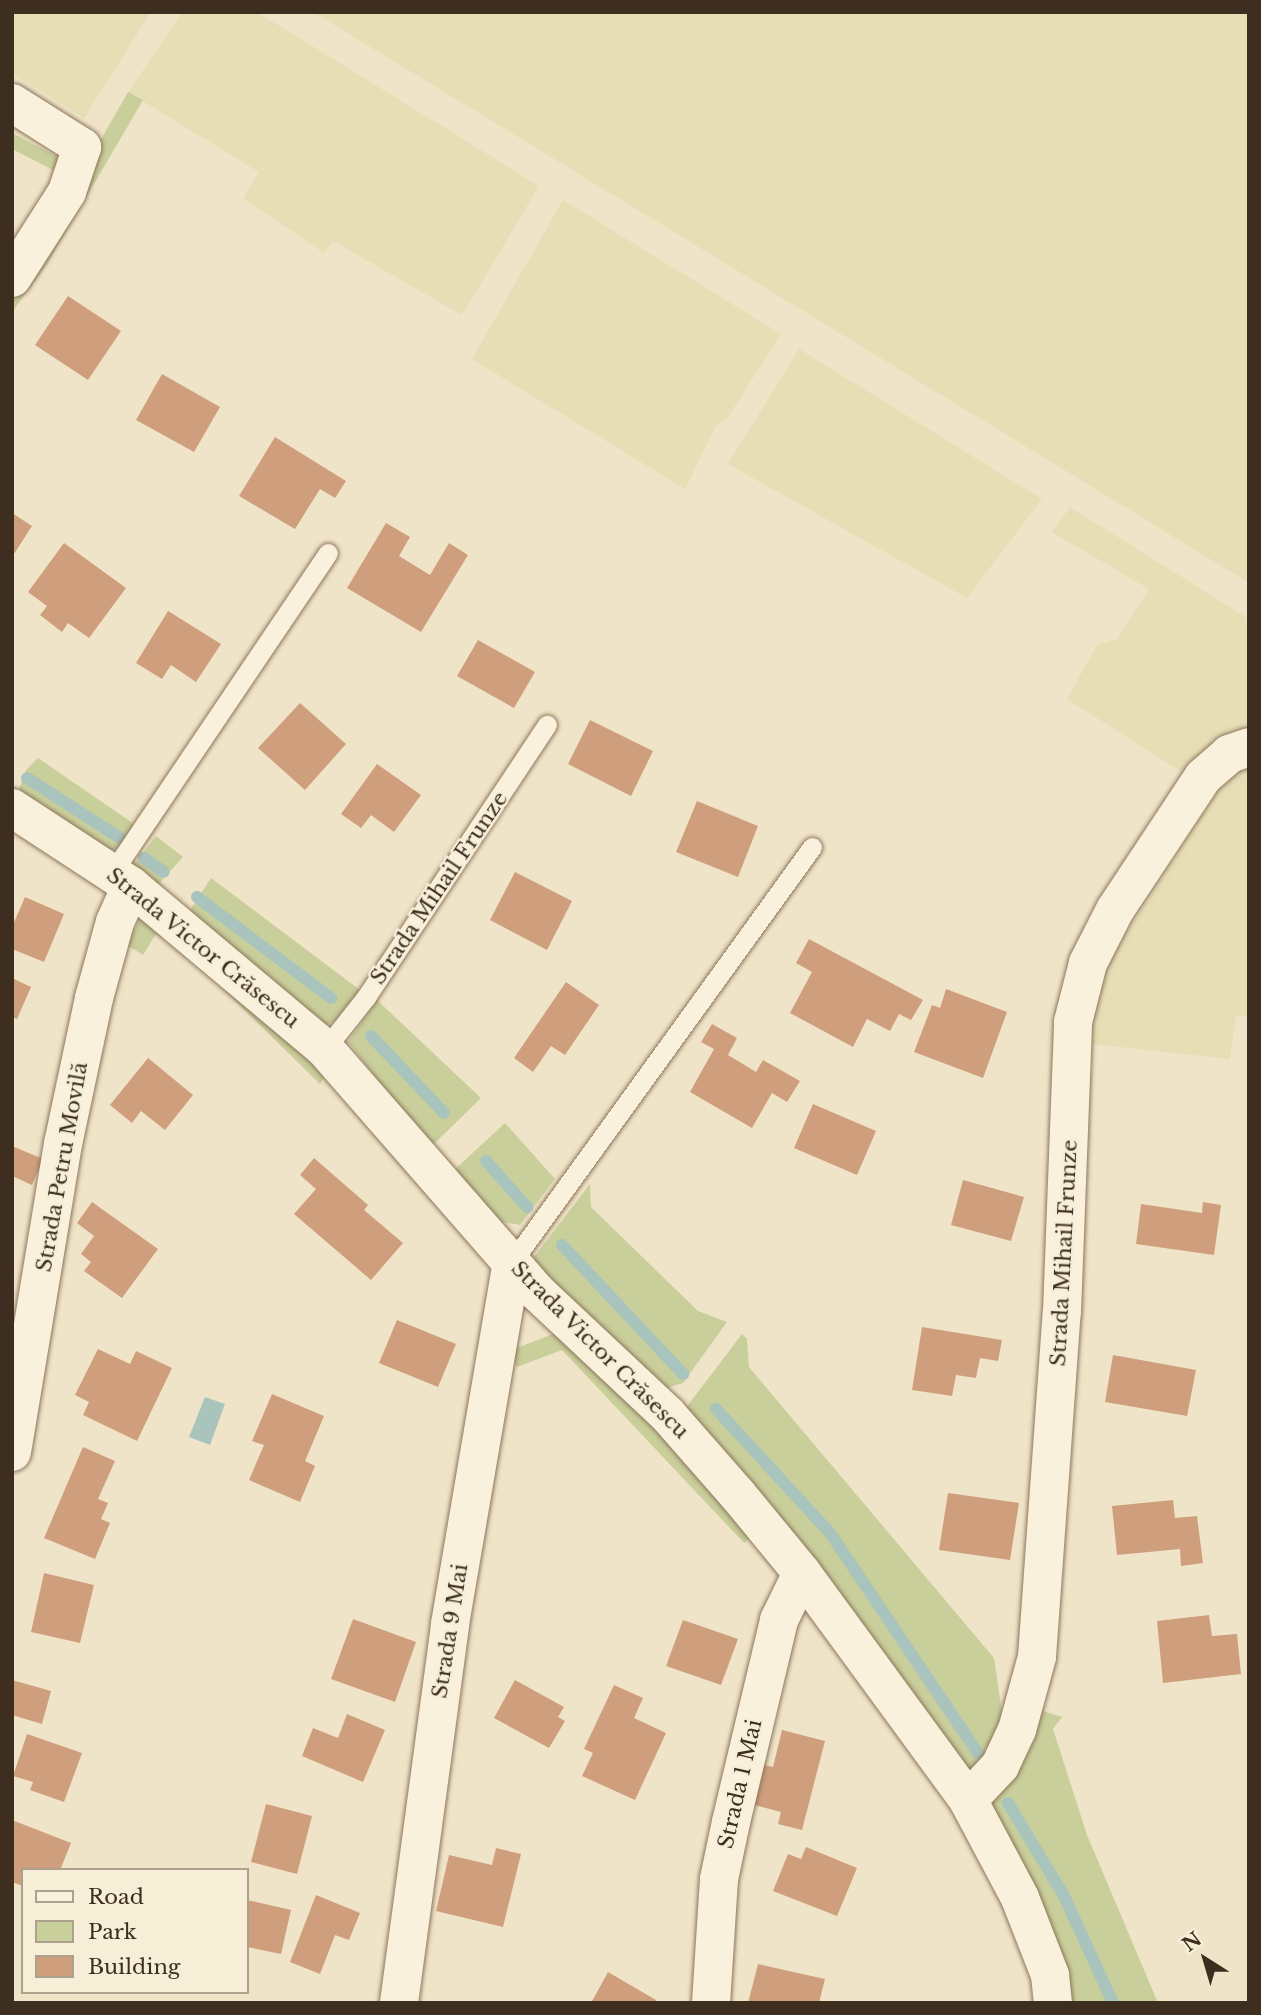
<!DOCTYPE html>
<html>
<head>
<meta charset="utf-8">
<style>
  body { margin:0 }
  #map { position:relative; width:1261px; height:2015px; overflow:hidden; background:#f0e4c8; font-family:"Libre Baskerville",serif }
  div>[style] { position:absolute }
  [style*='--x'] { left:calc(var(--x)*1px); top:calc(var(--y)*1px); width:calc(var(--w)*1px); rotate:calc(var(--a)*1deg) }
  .farmland>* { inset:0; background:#e6deb5 }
  .green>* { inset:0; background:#c9cf9b }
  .water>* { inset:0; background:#a9c4bc }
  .stream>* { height:12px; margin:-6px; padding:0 6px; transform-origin:6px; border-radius:6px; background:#a9c4bc }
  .building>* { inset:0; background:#cf9f7d }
  .roads { filter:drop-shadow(0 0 2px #8d765c) drop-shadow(0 0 2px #8d765c) }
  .lane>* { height:19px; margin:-9.5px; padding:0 9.5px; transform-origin:9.5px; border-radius:9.5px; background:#faf1dc }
  .street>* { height:38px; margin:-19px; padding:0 19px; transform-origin:19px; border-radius:19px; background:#faf1dc }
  span { translate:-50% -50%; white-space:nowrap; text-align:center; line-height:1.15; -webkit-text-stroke:5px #f7eed8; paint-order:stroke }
  .street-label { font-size:21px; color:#3d2e20 }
  .frame { position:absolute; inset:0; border:14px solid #3d2e20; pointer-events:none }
  .legend { position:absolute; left:21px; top:1868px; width:228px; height:126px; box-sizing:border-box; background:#f7eed8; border:2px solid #ada18e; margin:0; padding:9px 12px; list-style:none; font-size:21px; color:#3d2e20 }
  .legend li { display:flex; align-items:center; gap:14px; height:35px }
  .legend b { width:35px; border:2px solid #ada18e }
  .north { position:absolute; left:1170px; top:1924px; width:70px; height:70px; -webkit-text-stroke:5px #f7eed8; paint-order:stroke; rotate:323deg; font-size:19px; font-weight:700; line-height:28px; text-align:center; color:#3d2e20 }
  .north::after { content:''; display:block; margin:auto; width:24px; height:32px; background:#3d2e20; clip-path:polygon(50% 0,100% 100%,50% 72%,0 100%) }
</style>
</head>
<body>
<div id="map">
  <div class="farmland">
    <div style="clip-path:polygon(12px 12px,151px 12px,84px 118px,12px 73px)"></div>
    <div style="clip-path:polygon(183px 12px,257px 12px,539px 186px,462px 315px,333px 241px,324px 253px,243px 198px,259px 172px,128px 92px)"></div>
    <div style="clip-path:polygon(313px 12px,1249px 12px,1249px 583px,1071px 474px)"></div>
    <div style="clip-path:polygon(563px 200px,781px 334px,728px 417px,716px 426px,685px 489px,472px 359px)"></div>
    <div style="clip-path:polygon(799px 349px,1042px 499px,967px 598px,728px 464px)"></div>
    <div style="clip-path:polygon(1070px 507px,1249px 619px,1249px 1016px,1236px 1016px,1230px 1059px,1083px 1043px,1101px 979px,1117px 948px,1216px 794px,1067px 699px,1097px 645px,1117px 639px,1149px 589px,1052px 532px)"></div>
  </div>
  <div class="green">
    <div style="clip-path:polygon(128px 92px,143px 100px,46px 266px,12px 312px,12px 295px)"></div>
    <div style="clip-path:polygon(12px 133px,56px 156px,61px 168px,55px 171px,12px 149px)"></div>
    <div style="clip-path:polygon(38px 758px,137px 826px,121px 846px,105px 853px,17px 795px,26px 770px)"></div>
    <div style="clip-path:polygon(156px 836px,183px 857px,155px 888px,133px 866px)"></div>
    <div style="clip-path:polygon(211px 878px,360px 990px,336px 1021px,325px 1025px,187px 915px)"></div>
    <div style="clip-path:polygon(140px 920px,180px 942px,225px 978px,325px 1076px,320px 1084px,184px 951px,156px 934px,143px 955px,127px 945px)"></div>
    <div style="clip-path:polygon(377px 1000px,481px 1098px,431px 1147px,348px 1042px)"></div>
    <div style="clip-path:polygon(505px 1123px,555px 1179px,520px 1225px,498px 1221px,452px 1172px)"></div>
    <div style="clip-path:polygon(590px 1184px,591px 1207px,698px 1311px,727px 1322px,683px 1383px,661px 1390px,537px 1276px,534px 1257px)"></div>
    <div style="clip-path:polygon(553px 1334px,571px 1337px,754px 1535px,744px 1543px,562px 1350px,517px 1367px,512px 1358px,517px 1348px)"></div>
    <div style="clip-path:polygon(742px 1334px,747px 1339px,749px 1367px,994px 1658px,1005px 1733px,973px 1773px,960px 1769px,685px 1409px)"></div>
    <div style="clip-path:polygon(1037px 1709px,1062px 1717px,1053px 1729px,1087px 1835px,1158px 2003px,1069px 2003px,987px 1801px)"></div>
  </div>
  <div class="water">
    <div style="clip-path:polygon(205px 1397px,225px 1404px,210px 1445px,189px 1437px)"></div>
  </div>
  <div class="stream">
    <div style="--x:27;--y:778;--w:111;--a:32.8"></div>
    <div style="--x:144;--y:858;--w:24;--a:35"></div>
    <div style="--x:197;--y:897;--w:168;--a:37"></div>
    <div style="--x:371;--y:1036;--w:106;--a:46.5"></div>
    <div style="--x:486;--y:1161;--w:62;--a:48.3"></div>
    <div style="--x:562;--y:1245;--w:177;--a:46.8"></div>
    <div style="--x:716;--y:1409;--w:168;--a:47.4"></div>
    <div style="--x:830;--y:1533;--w:265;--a:56.1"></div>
    <div style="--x:1008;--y:1803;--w:109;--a:58.9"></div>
    <div style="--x:1064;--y:1896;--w:118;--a:65.4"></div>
  </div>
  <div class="building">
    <div style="clip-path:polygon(68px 296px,121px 331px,88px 380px,35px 345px)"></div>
    <div style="clip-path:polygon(162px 374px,220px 407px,194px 452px,136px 420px)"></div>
    <div style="clip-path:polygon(275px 437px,346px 481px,335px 498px,320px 489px,295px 529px,239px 496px)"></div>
    <div style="clip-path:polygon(12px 513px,32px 526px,12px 557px)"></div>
    <div style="clip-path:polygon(386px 523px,410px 537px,399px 556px,430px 575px,449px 543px,468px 555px,421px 632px,347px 588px)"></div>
    <div style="clip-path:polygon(64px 543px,126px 588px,89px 638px,68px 623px,62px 632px,40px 615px,47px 606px,28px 592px)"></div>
    <div style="clip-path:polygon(168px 611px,221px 644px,196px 682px,171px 665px,162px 679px,136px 663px)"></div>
    <div style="clip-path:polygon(478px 640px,535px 672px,514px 708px,457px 676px)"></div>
    <div style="clip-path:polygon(300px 703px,346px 744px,305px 790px,258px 748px)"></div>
    <div style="clip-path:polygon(590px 720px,653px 751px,631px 796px,568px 764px)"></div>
    <div style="clip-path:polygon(377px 764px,421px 795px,394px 832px,371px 815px,361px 828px,341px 814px)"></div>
    <div style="clip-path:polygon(697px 801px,758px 826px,738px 877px,676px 852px)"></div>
    <div style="clip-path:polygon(515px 872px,572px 901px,547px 950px,490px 920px)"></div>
    <div style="clip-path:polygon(25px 897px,64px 914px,44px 962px,12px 949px,12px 927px)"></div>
    <div style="clip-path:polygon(809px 939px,923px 1000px,911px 1020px,899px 1014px,890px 1031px,867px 1019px,853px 1047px,790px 1013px,812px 972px,796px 963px)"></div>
    <div style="clip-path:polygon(12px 978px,31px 987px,17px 1019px,12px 1017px)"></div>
    <div style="clip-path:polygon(566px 982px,599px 1005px,565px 1055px,551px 1046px,533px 1072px,514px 1058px)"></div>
    <div style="clip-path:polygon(946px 989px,1007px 1012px,983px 1078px,914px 1052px,932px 1005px,940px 1008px)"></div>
    <div style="clip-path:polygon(712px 1024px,737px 1038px,728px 1055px,756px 1072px,763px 1060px,800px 1081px,787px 1102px,772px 1093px,752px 1128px,690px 1092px,714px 1049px,701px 1042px)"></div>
    <div style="clip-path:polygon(148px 1058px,193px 1095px,165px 1130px,141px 1111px,132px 1123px,110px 1105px)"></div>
    <div style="clip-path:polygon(813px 1104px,876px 1131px,857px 1175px,794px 1148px)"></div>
    <div style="clip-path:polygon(12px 1146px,43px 1159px,32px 1185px,12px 1176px)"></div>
    <div style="clip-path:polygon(314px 1158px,368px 1205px,364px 1210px,403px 1243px,371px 1280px,294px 1214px,316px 1189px,300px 1175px)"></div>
    <div style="clip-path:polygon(963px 1180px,1024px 1197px,1011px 1241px,951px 1225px)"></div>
    <div style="clip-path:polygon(92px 1202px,158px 1249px,122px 1298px,84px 1271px,91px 1262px,81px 1254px,94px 1236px,77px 1223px)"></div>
    <div style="clip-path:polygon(1203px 1202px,1221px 1205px,1214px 1255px,1136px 1244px,1141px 1204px,1202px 1213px)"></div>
    <div style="clip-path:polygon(397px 1320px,456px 1344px,438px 1387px,379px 1363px)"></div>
    <div style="clip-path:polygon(922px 1327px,1002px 1340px,998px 1361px,980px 1358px,976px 1378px,956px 1375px,952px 1396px,912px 1390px)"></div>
    <div style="clip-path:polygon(98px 1349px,130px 1364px,136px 1351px,172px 1368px,137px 1441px,83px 1415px,89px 1402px,75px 1395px)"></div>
    <div style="clip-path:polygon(1113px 1355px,1196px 1370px,1187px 1416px,1105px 1402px)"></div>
    <div style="clip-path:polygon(272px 1394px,324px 1416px,305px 1461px,315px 1466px,300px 1502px,249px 1480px,264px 1445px,252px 1441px)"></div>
    <div style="clip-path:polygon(83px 1447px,115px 1461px,98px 1499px,108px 1503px,101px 1519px,110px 1523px,95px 1559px,44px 1538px)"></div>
    <div style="clip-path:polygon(948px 1493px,1019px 1503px,1010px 1560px,939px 1550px)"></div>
    <div style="clip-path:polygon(1173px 1500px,1175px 1518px,1197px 1516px,1203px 1563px,1181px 1566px,1180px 1549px,1117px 1555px,1112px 1506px)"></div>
    <div style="clip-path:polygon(44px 1573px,94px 1585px,80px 1643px,31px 1632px)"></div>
    <div style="clip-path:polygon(1209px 1615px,1212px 1636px,1237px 1634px,1241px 1674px,1163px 1683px,1157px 1621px)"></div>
    <div style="clip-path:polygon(353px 1619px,416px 1642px,395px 1702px,331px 1679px)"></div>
    <div style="clip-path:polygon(683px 1620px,738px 1639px,721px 1685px,666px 1666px)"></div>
    <div style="clip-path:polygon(12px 1680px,51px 1691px,42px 1724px,12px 1715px)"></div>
    <div style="clip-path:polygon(515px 1680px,564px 1707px,558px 1717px,565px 1721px,549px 1748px,494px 1718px)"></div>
    <div style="clip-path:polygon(614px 1685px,643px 1698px,634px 1718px,666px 1733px,635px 1800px,582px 1776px,593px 1753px,584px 1749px)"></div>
    <div style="clip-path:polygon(347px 1714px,385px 1730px,363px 1782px,302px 1756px,313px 1728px,338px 1738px)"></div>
    <div style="clip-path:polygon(782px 1730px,825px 1741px,802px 1830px,778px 1824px,781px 1812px,750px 1804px,760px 1764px,773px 1767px)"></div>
    <div style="clip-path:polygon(27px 1734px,82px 1753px,64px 1802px,30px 1790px,33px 1782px,13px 1776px)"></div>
    <div style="clip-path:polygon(266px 1804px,312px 1816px,297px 1874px,251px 1862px)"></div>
    <div style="clip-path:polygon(12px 1820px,71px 1843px,60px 1870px,23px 1870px,23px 1886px,12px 1882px)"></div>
    <div style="clip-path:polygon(806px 1847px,857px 1868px,837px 1916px,773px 1891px,788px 1854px,801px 1859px)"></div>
    <div style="clip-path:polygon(496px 1848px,521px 1854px,503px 1927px,436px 1911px,449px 1855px,492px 1865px)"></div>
    <div style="clip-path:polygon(316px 1895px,360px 1913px,349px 1940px,335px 1935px,320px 1974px,290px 1962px)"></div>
    <div style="clip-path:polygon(247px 1900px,291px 1910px,281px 1954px,247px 1947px)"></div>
    <div style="clip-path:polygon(758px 1964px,825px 1979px,819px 2003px,748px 2003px)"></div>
    <div style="clip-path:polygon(608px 1972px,656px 2000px,654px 2003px,591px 2003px)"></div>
  </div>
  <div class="roads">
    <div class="lane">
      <div style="--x:112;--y:873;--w:386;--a:-56"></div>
      <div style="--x:325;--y:1049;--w:66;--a:-51.7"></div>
      <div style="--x:366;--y:997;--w:327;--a:-56.4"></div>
      <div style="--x:512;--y:1262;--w:512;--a:-54.14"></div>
    </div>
    <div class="street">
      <div style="--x:12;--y:103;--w:83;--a:32.2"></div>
      <div style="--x:82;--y:147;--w:47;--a:108.4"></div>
      <div style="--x:67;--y:192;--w:102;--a:122.6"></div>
      <div style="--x:12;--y:808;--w:142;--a:33.2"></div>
      <div style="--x:131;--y:886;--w:253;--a:40"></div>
      <div style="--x:325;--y:1049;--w:322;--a:48.9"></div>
      <div style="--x:537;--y:1292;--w:178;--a:43.2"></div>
      <div style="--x:667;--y:1414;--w:108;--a:48.8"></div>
      <div style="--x:738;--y:1495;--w:101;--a:50.6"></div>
      <div style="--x:802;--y:1573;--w:281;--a:53.8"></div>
      <div style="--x:968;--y:1800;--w:111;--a:62"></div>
      <div style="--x:1020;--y:1898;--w:83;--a:68.7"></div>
      <div style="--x:1050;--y:1975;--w:28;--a:84"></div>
      <div style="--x:12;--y:1452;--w:312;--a:-80.6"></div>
      <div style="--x:63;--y:1144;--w:149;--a:-78"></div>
      <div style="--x:94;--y:998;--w:79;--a:-74.6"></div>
      <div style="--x:115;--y:922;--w:39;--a:-66"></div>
      <div style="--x:968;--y:1800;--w:47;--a:-46.7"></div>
      <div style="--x:1000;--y:1766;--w:40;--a:-65"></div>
      <div style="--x:1017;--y:1730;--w:76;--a:-74.7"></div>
      <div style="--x:1037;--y:1657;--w:346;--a:-85.9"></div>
      <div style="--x:1062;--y:1312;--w:290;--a:-87.8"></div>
      <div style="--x:1073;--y:1022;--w:61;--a:-75.7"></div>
      <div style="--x:1088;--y:963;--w:59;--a:-63"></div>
      <div style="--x:1115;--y:910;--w:159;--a:-56.5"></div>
      <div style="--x:1203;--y:777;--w:35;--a:-41"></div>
      <div style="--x:1229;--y:754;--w:21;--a:-19"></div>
      <div style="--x:399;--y:2003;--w:382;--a:-82.3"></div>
      <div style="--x:450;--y:1624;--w:367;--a:-80.3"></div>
      <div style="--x:711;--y:2003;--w:124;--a:-86.3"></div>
      <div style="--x:719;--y:1879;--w:58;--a:-78.1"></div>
      <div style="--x:731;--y:1822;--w:208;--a:-76.6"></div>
      <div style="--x:779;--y:1620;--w:52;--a:-63.9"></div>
    </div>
  </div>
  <div class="street-label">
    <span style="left:439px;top:888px;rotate:-56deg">Strada Mihail Frunze</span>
    <span style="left:203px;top:948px;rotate:39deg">Strada Victor Crăsescu</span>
    <span style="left:62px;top:1167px;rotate:-80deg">Strada Petru Movilă</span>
    <span style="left:1064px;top:1253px;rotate:-87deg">Strada Mihail Frunze</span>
    <span style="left:600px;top:1350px;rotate:45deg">Strada Victor Crăsescu</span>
    <span style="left:450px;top:1631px;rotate:-81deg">Strada 9 Mai</span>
    <span style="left:740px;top:1784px;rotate:-77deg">Strada 1 Mai</span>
  </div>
  <div class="frame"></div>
  <ul class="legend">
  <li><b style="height:9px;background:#faf1dc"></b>Road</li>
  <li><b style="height:19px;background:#c9cf9b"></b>Park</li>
  <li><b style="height:19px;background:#cf9f7d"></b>Building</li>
  </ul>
  <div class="north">N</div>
</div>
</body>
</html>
